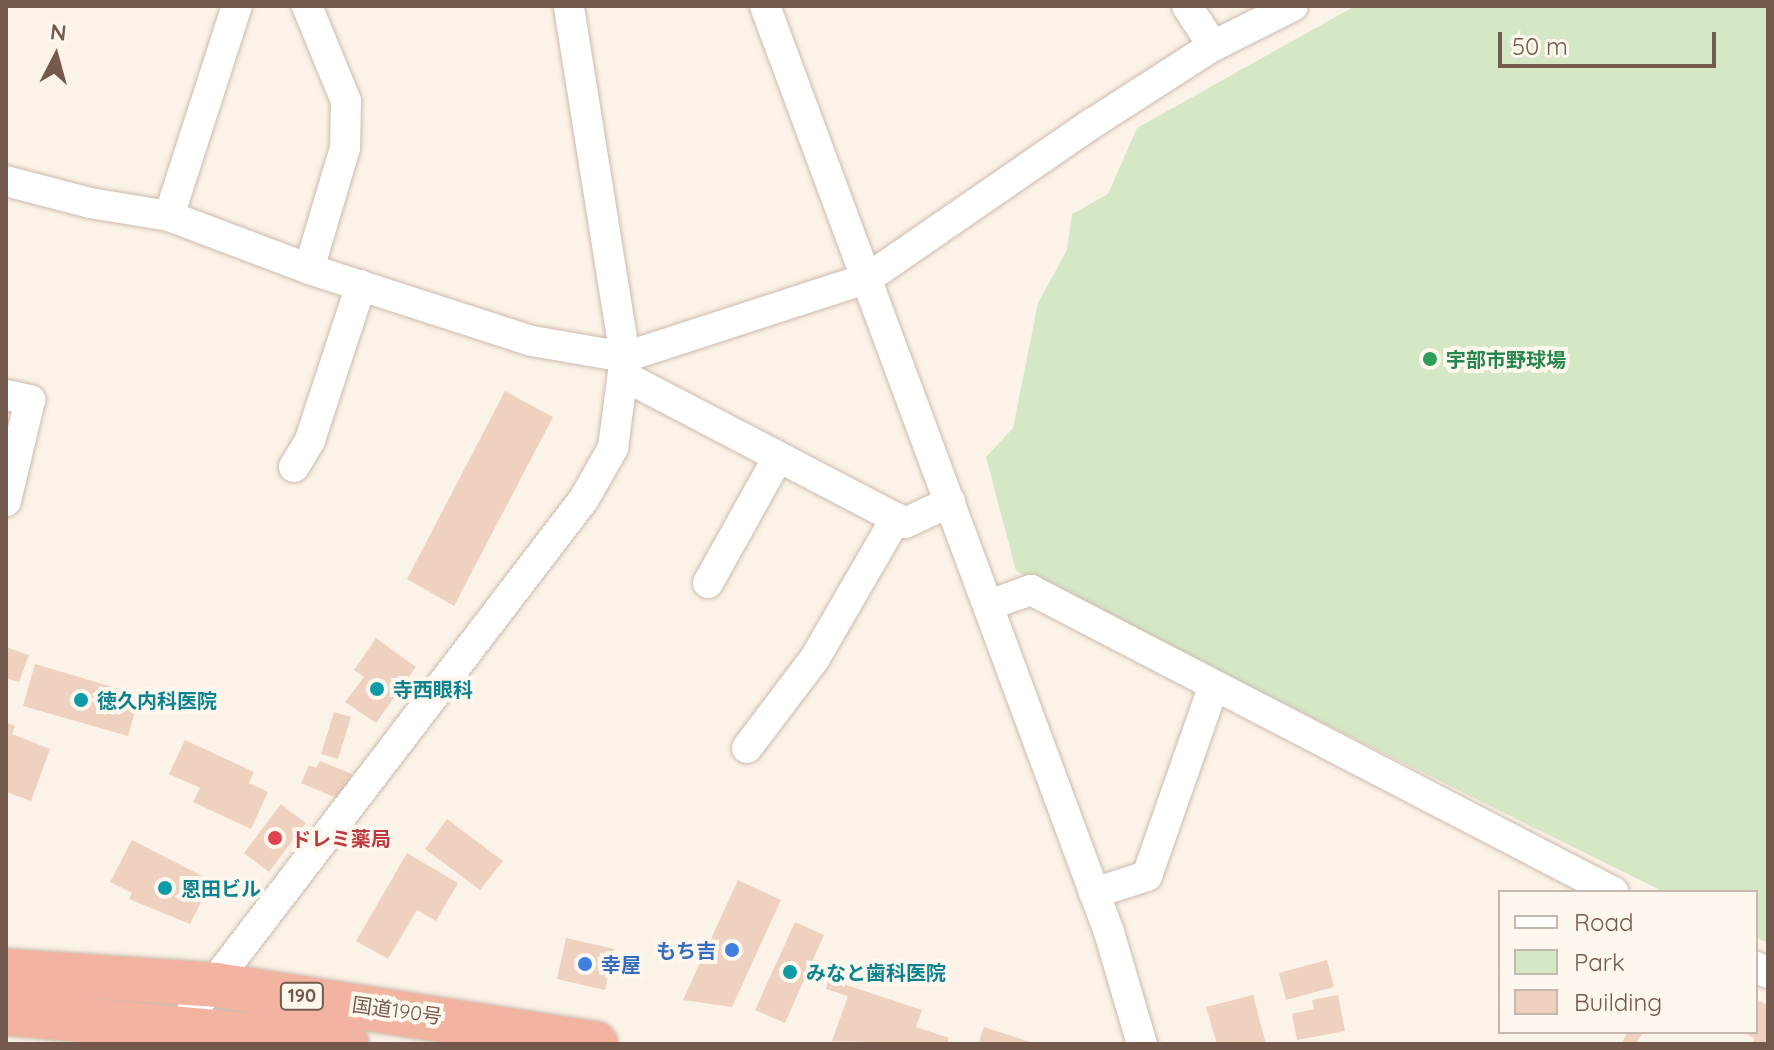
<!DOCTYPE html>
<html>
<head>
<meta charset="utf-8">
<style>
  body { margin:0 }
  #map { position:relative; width:1774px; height:1050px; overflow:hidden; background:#fbf3e7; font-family:Quicksand,"Noto Sans JP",sans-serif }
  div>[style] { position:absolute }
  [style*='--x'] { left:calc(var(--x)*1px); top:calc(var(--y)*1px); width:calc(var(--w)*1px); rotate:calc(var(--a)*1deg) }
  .green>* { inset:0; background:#d5e8c6 }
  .building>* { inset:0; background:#efd1c0 }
  .roads { filter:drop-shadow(0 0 2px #cdbaae) drop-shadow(0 0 2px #cdbaae) }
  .minor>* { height:30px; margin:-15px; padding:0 15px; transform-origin:15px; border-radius:15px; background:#fff }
  .highway>* { height:44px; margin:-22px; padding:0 22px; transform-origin:22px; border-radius:22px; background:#f2b4a1 }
  .dots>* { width:22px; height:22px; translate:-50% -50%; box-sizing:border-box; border:4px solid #fef7ed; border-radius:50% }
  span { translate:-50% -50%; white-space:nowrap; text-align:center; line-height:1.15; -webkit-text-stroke:8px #fef7ed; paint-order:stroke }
  .shield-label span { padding:2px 6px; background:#fef7ed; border:2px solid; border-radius:6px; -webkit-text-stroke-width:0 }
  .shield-label { font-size:18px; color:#74594d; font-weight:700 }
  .leisure-label { font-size:20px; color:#27864d; font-weight:700 }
  .left { translate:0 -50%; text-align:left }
  .culture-label { font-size:20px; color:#0d838f; font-weight:700 }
  .health-label { font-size:20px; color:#be3a42; font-weight:700 }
  .shop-label { font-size:20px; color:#366cbe; font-weight:700 }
  .right { translate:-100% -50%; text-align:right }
  .street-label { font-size:20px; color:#74594d }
  .frame { position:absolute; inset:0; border:8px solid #74594d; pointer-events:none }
  .legend { position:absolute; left:1498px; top:890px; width:260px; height:144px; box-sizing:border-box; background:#fef7ed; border:2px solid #c7b8ad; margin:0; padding:10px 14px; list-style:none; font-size:24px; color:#74594d }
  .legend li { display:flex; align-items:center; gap:16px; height:40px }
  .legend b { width:40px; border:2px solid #c7b8ad }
  .north { position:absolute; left:16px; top:16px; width:80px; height:80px; -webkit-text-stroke:6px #fef7ed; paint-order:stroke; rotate:6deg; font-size:22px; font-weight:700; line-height:32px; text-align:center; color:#74594d }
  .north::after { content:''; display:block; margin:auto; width:28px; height:36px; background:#74594d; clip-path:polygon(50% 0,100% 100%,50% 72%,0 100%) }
  .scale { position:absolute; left:1498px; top:32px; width:218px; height:36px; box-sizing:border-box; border:4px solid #74594d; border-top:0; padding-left:10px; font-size:24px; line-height:28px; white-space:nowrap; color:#74594d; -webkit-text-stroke:6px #fef7ed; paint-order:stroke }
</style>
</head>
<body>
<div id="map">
  <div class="green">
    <div style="clip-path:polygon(1355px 6px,1768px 6px,1768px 943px,1756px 938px,1756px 892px,1664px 892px,1016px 571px,986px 457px,1013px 428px,1038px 303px,1067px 250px,1072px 214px,1108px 194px,1137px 128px)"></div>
  </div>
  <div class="building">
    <div style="clip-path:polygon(505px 391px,553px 417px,454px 606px,407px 579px)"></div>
    <div style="clip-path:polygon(376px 638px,416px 667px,376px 723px,345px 702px,364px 677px,354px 670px)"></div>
    <div style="clip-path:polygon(6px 647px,29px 655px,19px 682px,6px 678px)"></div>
    <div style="clip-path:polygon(35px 664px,140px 695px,128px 736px,23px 706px)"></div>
    <div style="clip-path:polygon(334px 712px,351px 717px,338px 759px,321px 754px)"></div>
    <div style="clip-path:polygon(6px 722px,15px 726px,12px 734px,50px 749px,31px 801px,6px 792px)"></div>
    <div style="clip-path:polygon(185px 740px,254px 772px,249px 783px,268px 792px,251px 829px,193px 802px,200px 788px,169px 774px)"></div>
    <div style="clip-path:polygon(320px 761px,352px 774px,341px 800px,301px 783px,309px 765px,316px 768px)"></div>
    <div style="clip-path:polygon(281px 804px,306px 823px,269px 872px,244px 853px)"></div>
    <div style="clip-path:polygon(447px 819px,503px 861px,480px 890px,425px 849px)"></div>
    <div style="clip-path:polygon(132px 840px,212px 881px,190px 924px,129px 899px,132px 893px,110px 882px)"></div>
    <div style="clip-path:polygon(407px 853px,458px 883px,436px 921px,417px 910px,388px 959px,356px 941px)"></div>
    <div style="clip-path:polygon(738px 880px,781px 900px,732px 1007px,683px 1000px)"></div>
    <div style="clip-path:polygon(795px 922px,824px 935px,785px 1023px,755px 1010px)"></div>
    <div style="clip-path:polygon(566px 938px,614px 949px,605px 990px,557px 979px)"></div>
    <div style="clip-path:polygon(1327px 960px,1334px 987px,1286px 1000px,1279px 973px)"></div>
    <div style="clip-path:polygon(828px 979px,922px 1010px,916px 1027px,949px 1038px,947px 1044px,832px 1041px,848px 996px,826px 989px)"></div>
    <div style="clip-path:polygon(1253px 995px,1266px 1044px,1217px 1044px,1206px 1007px)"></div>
    <div style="clip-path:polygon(1338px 995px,1345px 1031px,1297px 1040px,1292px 1014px,1314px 1009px,1312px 1000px)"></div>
    <div style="clip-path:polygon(1758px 1000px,1768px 1005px,1768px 1044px,1753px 1044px,1754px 1038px,1742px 1032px,1756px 1032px)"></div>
    <div style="clip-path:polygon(984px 1027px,1033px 1043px,1033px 1044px,978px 1044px)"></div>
    <div style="clip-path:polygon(1628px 1032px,1643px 1032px,1636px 1044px,1621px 1044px)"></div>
  </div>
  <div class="roads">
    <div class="minor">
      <div style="--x:307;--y:6;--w:103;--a:67.7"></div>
      <div style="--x:346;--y:101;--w:47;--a:91.2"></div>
      <div style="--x:345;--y:148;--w:126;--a:106.6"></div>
      <div style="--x:765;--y:6;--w:988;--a:69.62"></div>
      <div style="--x:1109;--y:932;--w:117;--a:73.6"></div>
      <div style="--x:1187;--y:6;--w:48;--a:57"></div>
      <div style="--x:6;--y:181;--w:87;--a:14.7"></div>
      <div style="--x:90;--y:203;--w:80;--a:9.3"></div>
      <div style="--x:169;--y:216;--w:150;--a:20.7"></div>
      <div style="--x:309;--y:269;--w:234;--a:17.9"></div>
      <div style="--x:532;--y:341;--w:94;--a:9.8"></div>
      <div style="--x:625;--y:357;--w:256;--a:-18"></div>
      <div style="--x:868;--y:278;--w:273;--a:-34.6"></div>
      <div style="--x:1093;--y:123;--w:143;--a:-32.7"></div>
      <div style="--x:1213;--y:46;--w:89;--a:-26.6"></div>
      <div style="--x:169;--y:216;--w:221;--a:-72.1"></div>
      <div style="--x:624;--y:376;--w:317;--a:27.6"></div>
      <div style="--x:905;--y:523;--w:50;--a:-25"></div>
      <div style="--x:6;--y:395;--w:25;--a:12"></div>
      <div style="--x:30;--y:400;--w:104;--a:103.4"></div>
      <div style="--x:294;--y:467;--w:31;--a:-59"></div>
      <div style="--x:310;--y:440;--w:163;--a:-71.8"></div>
      <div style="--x:708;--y:583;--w:144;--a:-60.9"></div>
      <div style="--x:989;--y:605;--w:45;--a:-19.7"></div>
      <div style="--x:1031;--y:590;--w:656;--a:27.42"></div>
      <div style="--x:747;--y:748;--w:113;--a:-52.9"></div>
      <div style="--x:815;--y:658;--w:162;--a:-59.9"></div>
      <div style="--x:1094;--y:893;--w:56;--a:-17.8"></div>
      <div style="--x:1147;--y:876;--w:202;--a:-70.7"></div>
      <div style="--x:1756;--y:967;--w:13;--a:27"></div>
      <div style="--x:171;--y:1039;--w:680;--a:-52.59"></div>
      <div style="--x:584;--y:499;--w:59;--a:-60.4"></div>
      <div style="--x:613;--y:448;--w:92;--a:-82.5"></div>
      <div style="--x:625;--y:357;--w:355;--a:-99.1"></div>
    </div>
    <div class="highway">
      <div style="--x:6;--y:971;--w:210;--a:3.8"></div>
      <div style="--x:216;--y:985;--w:384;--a:8.8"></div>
      <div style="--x:6;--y:1013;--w:342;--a:5.2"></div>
    </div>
  </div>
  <div class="dots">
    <div style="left:1430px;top:359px;background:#2e9e5b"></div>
    <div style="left:377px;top:689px;background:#0f9aa8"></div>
    <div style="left:81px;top:700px;background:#0f9aa8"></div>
    <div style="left:275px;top:838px;background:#e0444e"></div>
    <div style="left:165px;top:888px;background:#0f9aa8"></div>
    <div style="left:732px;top:950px;background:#3f7fe0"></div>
    <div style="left:585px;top:964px;background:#3f7fe0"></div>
    <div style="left:790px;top:972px;background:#0f9aa8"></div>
  </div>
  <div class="shield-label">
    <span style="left:302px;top:996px">190</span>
  </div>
  <div class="leisure-label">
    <span class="left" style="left:1446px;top:359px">宇部市野球場</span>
  </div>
  <div class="culture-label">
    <span class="left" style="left:393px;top:689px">寺西眼科</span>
    <span class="left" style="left:97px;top:700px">徳久内科医院</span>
    <span class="left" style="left:181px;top:888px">恩田ビル</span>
    <span class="left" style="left:806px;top:972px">みなと歯科医院</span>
  </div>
  <div class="health-label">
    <span class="left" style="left:291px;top:838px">ドレミ薬局</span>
  </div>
  <div class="shop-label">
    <span class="right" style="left:716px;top:950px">もち吉</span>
    <span class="left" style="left:601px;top:964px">幸屋</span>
  </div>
  <div class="street-label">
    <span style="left:397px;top:1010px;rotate:8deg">国道190号</span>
  </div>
  <div class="frame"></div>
  <ul class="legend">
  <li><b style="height:10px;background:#fff"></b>Road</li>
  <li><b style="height:22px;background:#d5e8c6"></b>Park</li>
  <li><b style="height:22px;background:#efd1c0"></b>Building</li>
  </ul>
  <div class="north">N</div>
  <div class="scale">50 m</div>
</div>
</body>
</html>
